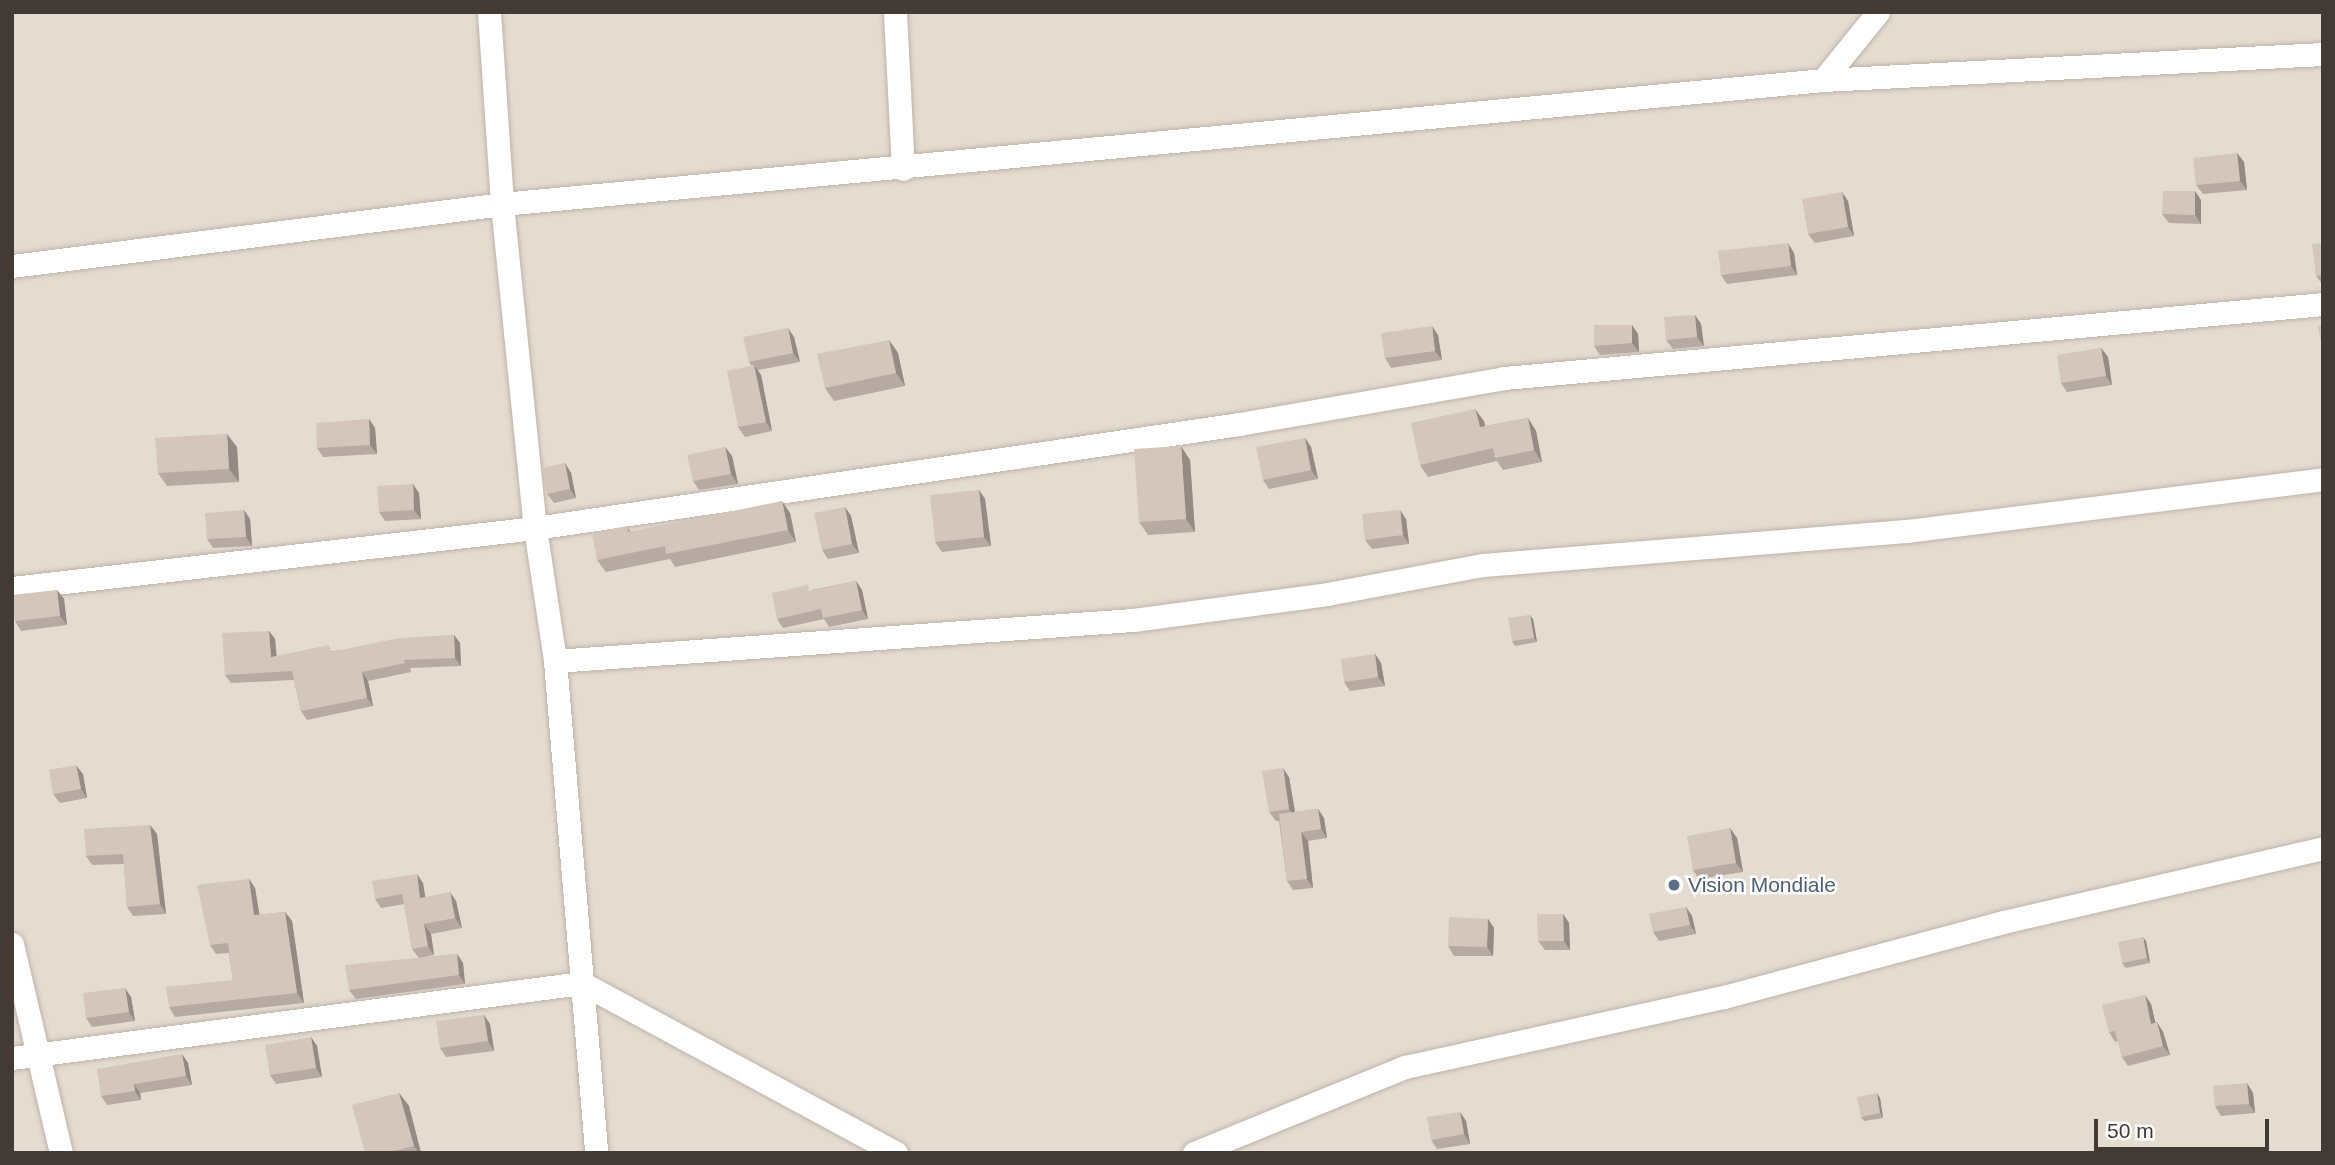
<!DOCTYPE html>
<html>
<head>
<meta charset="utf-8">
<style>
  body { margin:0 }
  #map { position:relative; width:2335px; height:1165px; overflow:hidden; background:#f1eae3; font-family:Helvetica,sans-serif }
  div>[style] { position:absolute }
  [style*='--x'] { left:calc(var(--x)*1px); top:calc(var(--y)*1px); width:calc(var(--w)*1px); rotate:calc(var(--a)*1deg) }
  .residential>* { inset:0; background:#e4dbd1 }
  .roads { filter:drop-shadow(0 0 2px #beb3a9) drop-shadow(0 0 2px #beb3a9) }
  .minor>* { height:23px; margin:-11.5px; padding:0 11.5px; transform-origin:11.5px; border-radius:11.5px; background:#fff }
  .wall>* { inset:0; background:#b7aaa2 }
  .shaded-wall>* { inset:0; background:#958b84 }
  .building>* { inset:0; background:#d5c6bc }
  .dots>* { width:19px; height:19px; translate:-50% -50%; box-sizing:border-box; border:4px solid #fff; border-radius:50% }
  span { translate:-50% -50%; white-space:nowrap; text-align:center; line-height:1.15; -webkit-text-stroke:5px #fff; paint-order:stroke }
  .service-label { font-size:21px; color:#4e5e75 }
  .left { translate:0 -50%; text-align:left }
  .frame { position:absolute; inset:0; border:14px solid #423a34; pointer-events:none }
  .scale { position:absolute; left:2094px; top:1119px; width:175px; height:32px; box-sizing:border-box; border:4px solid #423a34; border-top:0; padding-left:9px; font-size:21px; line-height:24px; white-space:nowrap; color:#423a34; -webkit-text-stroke:5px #fff; paint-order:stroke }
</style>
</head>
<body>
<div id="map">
  <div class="residential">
    <div style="clip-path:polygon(12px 12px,2323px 12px,2323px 1153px,12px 1153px)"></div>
  </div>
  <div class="roads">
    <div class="minor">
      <div style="--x:489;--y:12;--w:192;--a:86.1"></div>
      <div style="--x:502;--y:204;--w:326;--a:84.2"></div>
      <div style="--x:535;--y:528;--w:134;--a:81.4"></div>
      <div style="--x:555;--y:661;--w:494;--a:85.2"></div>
      <div style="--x:895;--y:12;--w:157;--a:87.1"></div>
      <div style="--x:1823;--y:80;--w:87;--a:-51"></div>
      <div style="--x:12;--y:266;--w:494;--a:-7.2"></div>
      <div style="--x:502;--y:204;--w:1327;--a:-5.36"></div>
      <div style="--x:1823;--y:80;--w:501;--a:-2.98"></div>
      <div style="--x:12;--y:588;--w:526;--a:-6.54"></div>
      <div style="--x:535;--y:528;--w:712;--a:-8.4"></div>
      <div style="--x:1239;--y:424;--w:269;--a:-9.8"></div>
      <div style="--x:1504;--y:378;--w:822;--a:-5.16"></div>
      <div style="--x:555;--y:661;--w:579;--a:-4.06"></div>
      <div style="--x:1133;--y:620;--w:196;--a:-7.6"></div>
      <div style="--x:1327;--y:594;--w:158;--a:-10.6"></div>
      <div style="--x:1482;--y:565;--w:426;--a:-4.6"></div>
      <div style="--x:1907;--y:531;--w:419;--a:-7.1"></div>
      <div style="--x:12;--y:944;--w:215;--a:76.8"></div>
      <div style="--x:12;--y:1058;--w:575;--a:-7.5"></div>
      <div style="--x:582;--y:983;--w:357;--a:28.4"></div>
      <div style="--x:1194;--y:1153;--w:228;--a:-22.2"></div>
      <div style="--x:1405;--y:1067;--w:327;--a:-12.4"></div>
      <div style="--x:1724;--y:997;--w:289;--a:-15"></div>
      <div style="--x:2003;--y:922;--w:328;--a:-13"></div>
    </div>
  </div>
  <div class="wall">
    <div style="clip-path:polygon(2237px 153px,2244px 162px,2247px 190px,2203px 194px,2196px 185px)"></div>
    <div style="clip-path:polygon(2201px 200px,2201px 224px,2169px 223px,2162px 214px)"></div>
    <div style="clip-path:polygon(1848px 201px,1854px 236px,1815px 243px,1808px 234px)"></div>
    <div style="clip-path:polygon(2323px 243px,2323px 285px,2316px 276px)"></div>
    <div style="clip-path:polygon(1794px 253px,1797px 275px,1727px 284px,1721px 275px)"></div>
    <div style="clip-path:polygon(1695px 315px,1701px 324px,1704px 346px,1673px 349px,1666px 340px)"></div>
    <div style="clip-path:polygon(1632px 325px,1638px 334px,1639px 352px,1600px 355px,1594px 346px)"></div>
    <div style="clip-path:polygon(1438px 335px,1442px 360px,1391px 368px,1385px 358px)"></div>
    <div style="clip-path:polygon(794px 337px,800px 362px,758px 370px,761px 375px,772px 431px,745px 437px,738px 427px,752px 366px,749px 362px)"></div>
    <div style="clip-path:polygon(889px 340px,898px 353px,905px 386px,834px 401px,825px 388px)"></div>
    <div style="clip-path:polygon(2101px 348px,2108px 357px,2112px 385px,2067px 392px,2061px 383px)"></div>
    <div style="clip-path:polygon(1528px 418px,1536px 431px,1542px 462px,1503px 470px,1497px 461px,1428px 477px,1420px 465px,1484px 421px,1485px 426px)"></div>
    <div style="clip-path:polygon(369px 419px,375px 428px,377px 454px,323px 457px,317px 448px)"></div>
    <div style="clip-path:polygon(1305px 438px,1311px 447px,1318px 479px,1269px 489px,1263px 480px)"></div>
    <div style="clip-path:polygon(237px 447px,239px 482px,167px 486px,158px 473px)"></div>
    <div style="clip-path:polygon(725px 447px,732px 456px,738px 484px,699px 490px,693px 481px)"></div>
    <div style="clip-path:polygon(1190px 460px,1195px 532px,1148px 535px,1139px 522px)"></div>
    <div style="clip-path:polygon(565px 463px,571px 473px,576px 498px,554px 503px,547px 494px)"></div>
    <div style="clip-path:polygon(979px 490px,985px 499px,991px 546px,942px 552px,935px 542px)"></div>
    <div style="clip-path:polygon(419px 493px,421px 519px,385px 521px,379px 512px)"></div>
    <div style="clip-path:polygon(845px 507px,851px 516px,859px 553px,828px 559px,822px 550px)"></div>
    <div style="clip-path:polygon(244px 510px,250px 519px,252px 546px,213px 548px,207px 539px)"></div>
    <div style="clip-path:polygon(790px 513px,796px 542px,675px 567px,670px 559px,606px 572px,597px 560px,627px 526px,631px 532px)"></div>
    <div style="clip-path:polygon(1406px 519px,1409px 544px,1372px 549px,1365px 540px)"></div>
    <div style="clip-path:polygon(856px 581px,862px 590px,868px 619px,829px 627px,824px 619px,783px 628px,777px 619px,812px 590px)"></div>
    <div style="clip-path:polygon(57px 590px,64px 599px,67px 625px,21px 631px,15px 621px)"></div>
    <div style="clip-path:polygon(1533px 619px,1537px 642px,1515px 646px,1512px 641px)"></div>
    <div style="clip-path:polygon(269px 631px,275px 639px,277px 656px,334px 651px,454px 635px,460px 643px,461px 666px,410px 668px,411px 672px,368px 681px,373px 706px,307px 720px,301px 711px,294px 680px,231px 683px,225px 675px)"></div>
    <div style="clip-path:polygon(1375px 654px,1381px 663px,1385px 686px,1350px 691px,1344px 682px)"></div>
    <div style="clip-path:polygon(83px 774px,87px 798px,60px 803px,53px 794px)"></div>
    <div style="clip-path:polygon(1289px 777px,1295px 812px,1318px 809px,1324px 818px,1327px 838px,1308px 841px,1313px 888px,1293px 890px,1287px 881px,1279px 821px,1276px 821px,1269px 812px)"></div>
    <div style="clip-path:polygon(150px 825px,157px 834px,166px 914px,133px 916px,127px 907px,124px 864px,92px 865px,86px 856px)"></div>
    <div style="clip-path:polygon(1730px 828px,1737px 838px,1743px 872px,1699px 879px,1693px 870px)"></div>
    <div style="clip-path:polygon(249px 879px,255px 888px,259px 915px,285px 912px,292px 921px,304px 1003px,175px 1017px,169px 1007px,233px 980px,229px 953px,216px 954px,210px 945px)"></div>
    <div style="clip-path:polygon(423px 883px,425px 897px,456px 901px,462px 928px,431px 934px,434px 955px,420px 958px,457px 954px,463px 963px,465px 984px,356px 999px,349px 990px,419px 958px,412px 949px,404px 904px,381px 908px,375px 899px)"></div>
    <div style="clip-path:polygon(1686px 907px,1692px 916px,1696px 934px,1659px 941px,1653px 932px)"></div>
    <div style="clip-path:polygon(1563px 914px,1569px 923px,1570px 950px,1545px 950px,1538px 941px)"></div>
    <div style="clip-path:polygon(1488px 919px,1494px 928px,1493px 956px,1454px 956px,1448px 946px)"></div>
    <div style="clip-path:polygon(2146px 941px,2150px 963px,2126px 968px,2122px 963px)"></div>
    <div style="clip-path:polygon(131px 997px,135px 1021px,92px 1027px,86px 1018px)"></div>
    <div style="clip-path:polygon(2151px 1004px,2155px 1023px,2157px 1022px,2163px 1032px,2170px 1055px,2128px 1066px,2122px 1057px,2118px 1041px,2115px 1042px,2109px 1032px)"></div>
    <div style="clip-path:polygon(484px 1015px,490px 1024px,494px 1051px,446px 1057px,440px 1048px)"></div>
    <div style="clip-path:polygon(311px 1037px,317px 1046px,322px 1077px,276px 1084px,270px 1075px)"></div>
    <div style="clip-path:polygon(182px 1054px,188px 1063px,192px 1085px,140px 1093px,141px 1100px,107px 1105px,101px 1096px)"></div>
    <div style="clip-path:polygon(2247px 1083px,2253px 1093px,2255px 1113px,2221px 1116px,2215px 1106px)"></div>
    <div style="clip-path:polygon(399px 1093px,409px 1106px,421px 1153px,365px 1153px)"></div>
    <div style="clip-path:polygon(1877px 1093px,1880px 1098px,1883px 1118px,1864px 1121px,1861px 1117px)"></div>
    <div style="clip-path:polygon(1460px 1112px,1466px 1121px,1470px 1144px,1437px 1149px,1431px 1140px)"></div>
  </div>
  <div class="shaded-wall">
    <div style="clip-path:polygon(2237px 153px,2244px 162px,2247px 190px,2240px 181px)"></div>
    <div style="clip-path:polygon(2195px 191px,2201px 200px,2201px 224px,2195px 215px)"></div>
    <div style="clip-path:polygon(1842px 192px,1848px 201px,1854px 236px,1848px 227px)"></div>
    <div style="clip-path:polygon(1788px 243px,1794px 253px,1797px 275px,1791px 266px)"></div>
    <div style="clip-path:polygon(1695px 315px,1701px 324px,1704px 346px,1697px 337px)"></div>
    <div style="clip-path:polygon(1632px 325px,1638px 334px,1639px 352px,1632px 343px)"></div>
    <div style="clip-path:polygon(1432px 326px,1438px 335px,1442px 360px,1435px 351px)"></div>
    <div style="clip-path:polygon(788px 328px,794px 337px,800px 362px,793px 353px)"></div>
    <div style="clip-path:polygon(889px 340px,898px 353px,905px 386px,896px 373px)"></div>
    <div style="clip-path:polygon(2101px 348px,2108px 357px,2112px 385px,2106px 376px)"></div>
    <div style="clip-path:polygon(754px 365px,761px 375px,772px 431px,766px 422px)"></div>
    <div style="clip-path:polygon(1475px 409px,1484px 421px,1488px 439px,1480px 427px)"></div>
    <div style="clip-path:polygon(1528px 418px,1536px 431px,1542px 462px,1534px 450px)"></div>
    <div style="clip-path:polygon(369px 419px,375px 428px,377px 454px,370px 445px)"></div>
    <div style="clip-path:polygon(227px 434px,237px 447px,239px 482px,229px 469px)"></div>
    <div style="clip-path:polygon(1305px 438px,1311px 447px,1318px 479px,1311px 470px)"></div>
    <div style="clip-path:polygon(1181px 446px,1190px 460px,1195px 532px,1186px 519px)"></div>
    <div style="clip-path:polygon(725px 447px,732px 456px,738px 484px,731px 474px)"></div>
    <div style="clip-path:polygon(565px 463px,571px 473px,576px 498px,570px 489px)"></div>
    <div style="clip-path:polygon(413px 484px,419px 493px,421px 519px,414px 510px)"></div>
    <div style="clip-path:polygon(979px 490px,985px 499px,991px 546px,984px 537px)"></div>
    <div style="clip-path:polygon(782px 501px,790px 513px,796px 542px,788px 530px)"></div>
    <div style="clip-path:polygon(845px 507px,851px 516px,859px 553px,852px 544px)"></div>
    <div style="clip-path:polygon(244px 510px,250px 519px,252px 546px,246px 537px)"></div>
    <div style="clip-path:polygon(1400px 510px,1406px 519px,1409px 544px,1403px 535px)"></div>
    <div style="clip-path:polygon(856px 581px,862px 590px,868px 619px,862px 610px)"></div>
    <div style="clip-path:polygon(57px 590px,64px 599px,67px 625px,60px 616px)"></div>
    <div style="clip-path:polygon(1530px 615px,1533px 619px,1537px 642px,1534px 638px)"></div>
    <div style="clip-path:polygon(269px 631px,275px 639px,277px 666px,271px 657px)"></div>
    <div style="clip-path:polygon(454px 635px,460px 643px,461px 666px,455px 658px)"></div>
    <div style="clip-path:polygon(1375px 654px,1381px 663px,1385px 686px,1378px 677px)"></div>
    <div style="clip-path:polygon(362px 672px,368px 681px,373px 706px,367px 698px)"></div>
    <div style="clip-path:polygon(76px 765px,83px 774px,87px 798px,81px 789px)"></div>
    <div style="clip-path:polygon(1283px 768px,1289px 777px,1296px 818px,1289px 809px)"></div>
    <div style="clip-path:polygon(1318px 809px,1324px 818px,1327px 838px,1321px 829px)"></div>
    <div style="clip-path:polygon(150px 825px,157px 834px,166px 914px,160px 904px)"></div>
    <div style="clip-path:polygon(1730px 828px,1737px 838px,1743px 872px,1736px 863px)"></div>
    <div style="clip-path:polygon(1301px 832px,1308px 841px,1313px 888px,1307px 879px)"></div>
    <div style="clip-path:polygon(417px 874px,423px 883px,427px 907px,420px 898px)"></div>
    <div style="clip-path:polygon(249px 879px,255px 888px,261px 924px,254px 915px)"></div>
    <div style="clip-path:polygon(450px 892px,456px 901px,462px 928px,455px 918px)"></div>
    <div style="clip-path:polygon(1686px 907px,1692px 916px,1696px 934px,1690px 925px)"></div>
    <div style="clip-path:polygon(285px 912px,292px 921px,304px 1003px,297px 993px)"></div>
    <div style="clip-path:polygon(1563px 914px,1569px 923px,1570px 950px,1564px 941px)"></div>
    <div style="clip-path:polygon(1488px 919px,1494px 928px,1493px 956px,1487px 947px)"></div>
    <div style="clip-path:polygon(424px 924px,431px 934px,434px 955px,428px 946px)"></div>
    <div style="clip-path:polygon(2143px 937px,2146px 941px,2150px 963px,2147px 958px)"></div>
    <div style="clip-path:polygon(457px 954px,463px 963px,465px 984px,459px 975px)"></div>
    <div style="clip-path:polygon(125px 988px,131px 997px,135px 1021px,129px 1012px)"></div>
    <div style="clip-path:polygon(2145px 995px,2151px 1004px,2158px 1033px,2151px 1024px)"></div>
    <div style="clip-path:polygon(484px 1015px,490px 1024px,494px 1051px,488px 1041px)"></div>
    <div style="clip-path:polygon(2157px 1022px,2163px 1032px,2170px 1055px,2163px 1046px)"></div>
    <div style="clip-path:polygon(311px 1037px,317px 1046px,322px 1077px,316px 1068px)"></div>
    <div style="clip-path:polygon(182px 1054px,188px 1063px,192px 1085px,186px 1076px)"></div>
    <div style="clip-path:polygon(2247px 1083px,2253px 1093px,2255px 1113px,2249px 1104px)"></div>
    <div style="clip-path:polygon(134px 1084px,140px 1093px,141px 1100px,135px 1091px)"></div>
    <div style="clip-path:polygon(399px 1093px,409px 1106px,421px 1153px,419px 1153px,414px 1146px)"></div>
    <div style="clip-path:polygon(1877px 1093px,1880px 1098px,1883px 1118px,1880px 1113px)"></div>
    <div style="clip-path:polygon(1460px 1112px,1466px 1121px,1470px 1144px,1464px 1134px)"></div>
  </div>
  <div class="building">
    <div style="clip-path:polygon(2237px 153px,2240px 181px,2196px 185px,2193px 158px)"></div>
    <div style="clip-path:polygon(2163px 191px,2195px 191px,2195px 215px,2162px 214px)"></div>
    <div style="clip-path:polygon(1842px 192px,1848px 227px,1808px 234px,1802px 199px)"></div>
    <div style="clip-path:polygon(1788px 243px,1791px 266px,1721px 275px,1718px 251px)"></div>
    <div style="clip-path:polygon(2323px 243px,2323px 275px,2316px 276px,2312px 244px)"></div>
    <div style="clip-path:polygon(1695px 315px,1697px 337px,1666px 340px,1664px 317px)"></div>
    <div style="clip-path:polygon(1594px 325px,1632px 325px,1632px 343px,1594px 346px)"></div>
    <div style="clip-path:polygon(2323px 325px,2323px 349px,2322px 349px,2318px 326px)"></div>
    <div style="clip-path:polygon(1432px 326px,1435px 351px,1385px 358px,1381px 333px)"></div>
    <div style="clip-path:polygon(788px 328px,793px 353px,749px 362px,743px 337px)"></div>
    <div style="clip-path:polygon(889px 340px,896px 373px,825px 388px,817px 354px)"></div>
    <div style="clip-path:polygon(2101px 348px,2106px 376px,2061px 383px,2057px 355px)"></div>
    <div style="clip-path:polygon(754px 365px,766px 422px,738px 427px,727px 371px)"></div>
    <div style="clip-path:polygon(1475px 409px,1480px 427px,1528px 418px,1534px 450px,1495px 458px,1493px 448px,1420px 465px,1411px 423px)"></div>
    <div style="clip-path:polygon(369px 419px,370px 445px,317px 448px,316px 423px)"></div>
    <div style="clip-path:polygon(227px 434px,229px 469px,158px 473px,155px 438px)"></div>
    <div style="clip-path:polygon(1305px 438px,1311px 470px,1263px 480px,1256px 447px)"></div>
    <div style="clip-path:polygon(1181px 446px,1186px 519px,1139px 522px,1134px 449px)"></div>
    <div style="clip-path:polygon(725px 447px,731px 474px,693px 481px,687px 455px)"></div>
    <div style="clip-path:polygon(565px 463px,570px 489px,547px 494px,542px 468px)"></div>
    <div style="clip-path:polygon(413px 484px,414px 510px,379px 512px,377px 486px)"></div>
    <div style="clip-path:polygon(979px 490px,984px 537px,935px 542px,930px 495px)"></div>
    <div style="clip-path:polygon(782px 501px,788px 530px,666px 554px,665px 546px,597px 560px,592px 533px,627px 526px,628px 532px)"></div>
    <div style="clip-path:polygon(845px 507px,852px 544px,822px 550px,814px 513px)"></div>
    <div style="clip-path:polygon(244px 510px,246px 537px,207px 539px,205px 513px)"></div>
    <div style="clip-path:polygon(1400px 510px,1403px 535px,1365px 540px,1362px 514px)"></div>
    <div style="clip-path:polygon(856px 581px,862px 610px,823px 618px,821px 609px,777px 619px,772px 593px,808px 585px,809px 591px)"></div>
    <div style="clip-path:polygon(57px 590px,60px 616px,15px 621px,12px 595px)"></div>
    <div style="clip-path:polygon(1530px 615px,1534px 638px,1512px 641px,1508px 618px)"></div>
    <div style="clip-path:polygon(269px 631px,271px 657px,329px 645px,331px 652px,399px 638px,454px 635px,455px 658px,404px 660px,405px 663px,362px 672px,367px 698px,301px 711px,292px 671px,225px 675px,222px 633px)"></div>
    <div style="clip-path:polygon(1375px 654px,1378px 677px,1344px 682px,1341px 659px)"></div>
    <div style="clip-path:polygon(76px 765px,81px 789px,53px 794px,49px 770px)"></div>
    <div style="clip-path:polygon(1283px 768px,1289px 809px,1269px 812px,1262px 771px)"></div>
    <div style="clip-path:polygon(1318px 809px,1321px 829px,1301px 832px,1307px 879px,1287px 881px,1279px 814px)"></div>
    <div style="clip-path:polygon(150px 825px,160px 904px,127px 907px,123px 854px,86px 856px,84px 829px)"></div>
    <div style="clip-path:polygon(1730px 828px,1736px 863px,1693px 870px,1687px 836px)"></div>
    <div style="clip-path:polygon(417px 874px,420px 898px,450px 892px,455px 918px,424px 924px,428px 946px,412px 949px,402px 894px,375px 899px,372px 881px)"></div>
    <div style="clip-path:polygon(249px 879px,254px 915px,285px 912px,297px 993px,169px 1007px,166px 987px,233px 980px,228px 943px,210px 945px,197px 885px)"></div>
    <div style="clip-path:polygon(1686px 907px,1690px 925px,1653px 932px,1649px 914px)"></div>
    <div style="clip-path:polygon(1537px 914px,1563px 914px,1564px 941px,1538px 941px)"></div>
    <div style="clip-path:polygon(1449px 917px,1488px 919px,1487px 947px,1448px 946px)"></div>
    <div style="clip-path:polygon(2143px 937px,2147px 958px,2122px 963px,2118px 942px)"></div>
    <div style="clip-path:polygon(457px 954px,459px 975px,349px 990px,345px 965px)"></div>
    <div style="clip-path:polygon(125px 988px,129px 1012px,86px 1018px,83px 993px)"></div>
    <div style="clip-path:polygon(2145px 995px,2151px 1024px,2157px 1022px,2163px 1046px,2122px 1057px,2115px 1031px,2109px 1032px,2102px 1005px)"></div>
    <div style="clip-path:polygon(484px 1015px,488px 1041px,440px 1048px,436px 1021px)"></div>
    <div style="clip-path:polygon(311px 1037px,316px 1068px,270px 1075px,265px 1045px)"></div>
    <div style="clip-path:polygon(182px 1054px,186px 1076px,134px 1084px,135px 1091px,101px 1096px,97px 1069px)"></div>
    <div style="clip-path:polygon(2247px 1083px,2249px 1104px,2215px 1106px,2213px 1086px)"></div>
    <div style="clip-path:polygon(399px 1093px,414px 1146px,386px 1153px,365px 1153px,352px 1105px)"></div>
    <div style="clip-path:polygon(1877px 1093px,1880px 1113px,1861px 1117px,1857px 1097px)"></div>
    <div style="clip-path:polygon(1460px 1112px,1464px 1134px,1431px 1140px,1427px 1117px)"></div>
  </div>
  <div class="dots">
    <div style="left:1674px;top:885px;background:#5c6f8a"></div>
  </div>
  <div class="service-label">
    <span class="left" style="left:1688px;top:885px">Vision Mondiale</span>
  </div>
  <div class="frame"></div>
  <div class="scale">50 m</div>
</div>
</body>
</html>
